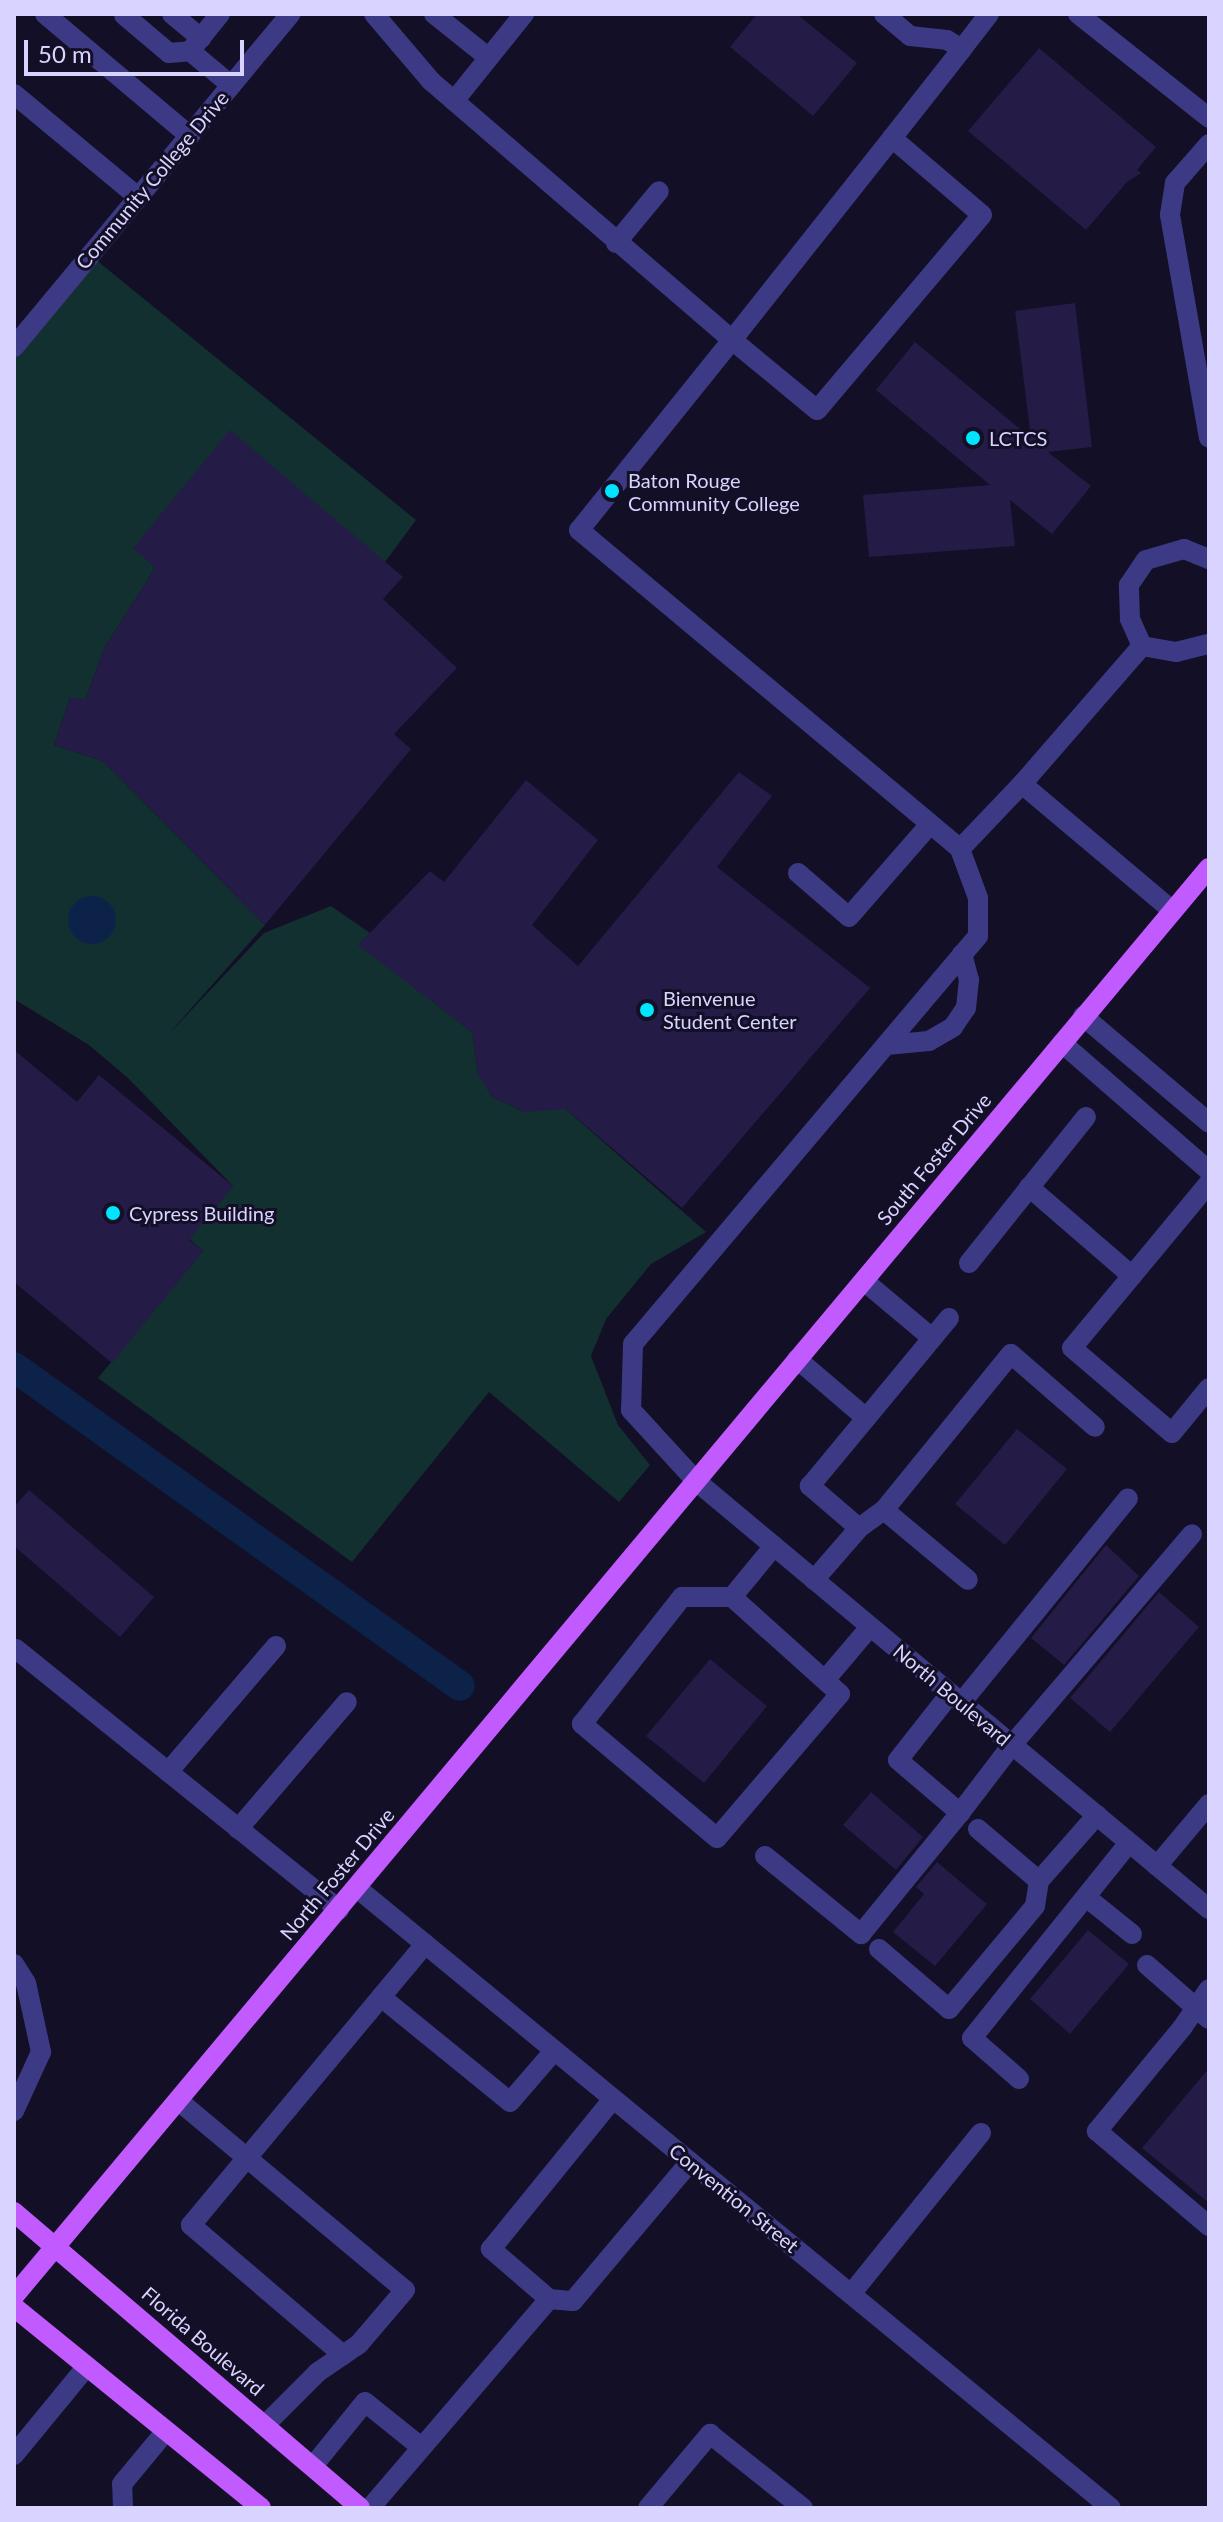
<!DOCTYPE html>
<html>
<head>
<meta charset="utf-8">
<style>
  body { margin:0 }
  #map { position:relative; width:1223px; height:2522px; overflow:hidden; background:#130f26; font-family:Lato,sans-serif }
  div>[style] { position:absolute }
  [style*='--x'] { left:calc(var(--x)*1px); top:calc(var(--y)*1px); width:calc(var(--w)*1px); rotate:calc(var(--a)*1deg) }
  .green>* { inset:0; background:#12302f }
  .water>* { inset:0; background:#0c2248 }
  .round { border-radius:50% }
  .canal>* { height:30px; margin:-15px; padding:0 15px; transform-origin:15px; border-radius:15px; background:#0c2248 }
  .building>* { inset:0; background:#241b47 }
  .minor>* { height:20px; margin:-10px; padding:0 10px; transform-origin:10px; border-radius:10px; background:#3d3a85 }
  .major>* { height:20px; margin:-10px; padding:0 10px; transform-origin:10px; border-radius:10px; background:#c25bff }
  .dots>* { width:22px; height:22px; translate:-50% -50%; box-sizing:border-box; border:4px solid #130f26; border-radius:50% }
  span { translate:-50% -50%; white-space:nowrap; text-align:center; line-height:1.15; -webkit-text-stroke:6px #130f26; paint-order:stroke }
  .street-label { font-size:20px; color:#d9d4ff }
  .poi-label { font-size:20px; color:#d9d4ff }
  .left { translate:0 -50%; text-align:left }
  .frame { position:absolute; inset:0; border:16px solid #d9d4ff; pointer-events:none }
  .scale { position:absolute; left:24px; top:40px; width:220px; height:36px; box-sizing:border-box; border:4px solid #d9d4ff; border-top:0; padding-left:10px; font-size:24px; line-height:28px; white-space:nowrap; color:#d9d4ff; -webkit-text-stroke:6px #130f26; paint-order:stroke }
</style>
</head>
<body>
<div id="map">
  <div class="green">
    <div style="clip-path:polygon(90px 255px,416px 520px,385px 562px,155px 568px,105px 647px,85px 700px,70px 698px,54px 745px,103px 761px,265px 925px,166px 1037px,264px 933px,331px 906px,370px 933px,359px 945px,472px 1032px,478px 1073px,492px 1097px,525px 1112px,560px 1104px,706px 1232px,651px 1264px,606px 1319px,591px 1356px,618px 1425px,650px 1465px,619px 1502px,489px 1392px,352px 1562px,98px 1378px,203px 1251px,189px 1239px,233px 1186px,128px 1078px,89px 1045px,14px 999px,14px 347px)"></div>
  </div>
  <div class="water">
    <div class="round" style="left:68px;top:896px;width:48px;height:48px"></div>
  </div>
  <div class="canal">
    <div style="--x:14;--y:1367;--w:548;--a:35.57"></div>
  </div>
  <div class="building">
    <div style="clip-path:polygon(757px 14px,797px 14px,857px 63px,813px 116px,730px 47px)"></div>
    <div style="clip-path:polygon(1039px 48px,1156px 147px,1137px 170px,1141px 173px,1127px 182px,1086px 230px,968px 131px)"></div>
    <div style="clip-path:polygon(1075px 303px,1092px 447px,1048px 452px,1091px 486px,1052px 534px,1010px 500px,1015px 546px,869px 557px,863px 495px,990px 485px,876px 390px,915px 342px,1031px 438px,1015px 311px)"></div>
    <div style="clip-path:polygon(230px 430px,403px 577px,383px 599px,457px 668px,394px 734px,411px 749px,265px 925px,103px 761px,54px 745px,70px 698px,85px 700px,105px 647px,155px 568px,133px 548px)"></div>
    <div style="clip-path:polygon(739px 772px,772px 796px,717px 867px,870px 988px,682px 1208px,566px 1109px,525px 1112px,492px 1097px,478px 1074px,472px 1032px,358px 945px,430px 871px,444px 882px,526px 780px,598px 840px,532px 925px,578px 966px)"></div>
    <div style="clip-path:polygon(14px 1050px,77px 1102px,99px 1075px,233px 1186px,189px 1240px,203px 1251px,112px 1363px,14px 1282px)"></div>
    <div style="clip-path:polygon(1017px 1429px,1067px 1469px,1005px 1545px,955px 1504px)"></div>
    <div style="clip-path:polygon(29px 1490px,154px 1597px,120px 1637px,14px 1546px,14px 1507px)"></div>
    <div style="clip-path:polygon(1106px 1545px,1139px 1576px,1064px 1665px,1031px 1638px)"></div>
    <div style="clip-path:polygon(1159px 1592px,1199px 1627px,1110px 1732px,1070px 1698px)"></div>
    <div style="clip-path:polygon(710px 1659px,767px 1706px,704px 1783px,646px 1736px)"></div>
    <div style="clip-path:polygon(871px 1792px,923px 1837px,896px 1870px,843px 1825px)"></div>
    <div style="clip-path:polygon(937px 1862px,987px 1904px,935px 1966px,893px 1932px,924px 1894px,916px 1887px)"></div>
    <div style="clip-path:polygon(1088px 1930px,1129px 1964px,1070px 2034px,1030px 1999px)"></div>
    <div style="clip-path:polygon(1209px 2068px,1209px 2203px,1142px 2148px)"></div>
  </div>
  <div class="minor">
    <div style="--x:45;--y:14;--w:189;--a:40.1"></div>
    <div style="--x:172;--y:14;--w:38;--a:40"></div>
    <div style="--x:220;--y:14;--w:48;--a:129"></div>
    <div style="--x:190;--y:51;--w:53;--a:39.7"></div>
    <div style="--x:374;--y:14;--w:88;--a:49.6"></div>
    <div style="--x:431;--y:81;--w:397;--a:40.7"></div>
    <div style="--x:732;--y:340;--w:244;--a:128.8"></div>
    <div style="--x:579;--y:530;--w:497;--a:39.9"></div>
    <div style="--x:960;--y:849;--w:52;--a:69.8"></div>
    <div style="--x:978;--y:898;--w:38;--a:90"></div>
    <div style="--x:978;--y:936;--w:534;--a:130.22"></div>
    <div style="--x:633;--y:1344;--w:66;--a:91.7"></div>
    <div style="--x:631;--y:1410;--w:96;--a:47.5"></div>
    <div style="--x:696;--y:1481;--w:668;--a:39.84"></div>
    <div style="--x:434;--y:14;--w:70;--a:38.7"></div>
    <div style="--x:884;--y:14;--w:34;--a:40"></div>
    <div style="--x:910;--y:36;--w:37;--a:6"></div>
    <div style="--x:947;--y:40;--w:17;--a:31"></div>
    <div style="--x:1078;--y:14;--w:167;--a:38.4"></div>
    <div style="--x:124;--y:15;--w:59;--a:40.2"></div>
    <div style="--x:169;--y:53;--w:21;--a:-5"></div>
    <div style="--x:14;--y:94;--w:161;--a:39.7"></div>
    <div style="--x:454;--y:101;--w:112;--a:-51.2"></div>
    <div style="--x:892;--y:138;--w:118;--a:40.5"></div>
    <div style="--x:982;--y:215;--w:255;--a:130.2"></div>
    <div style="--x:817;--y:410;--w:110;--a:-140.5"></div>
    <div style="--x:732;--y:340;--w:258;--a:-51.6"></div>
    <div style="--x:892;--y:138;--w:113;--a:-51.8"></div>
    <div style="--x:962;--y:49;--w:44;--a:-52.4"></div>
    <div style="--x:1209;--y:144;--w:52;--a:131.1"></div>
    <div style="--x:1175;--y:183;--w:32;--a:99"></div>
    <div style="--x:1170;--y:215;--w:226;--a:80.1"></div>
    <div style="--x:616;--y:243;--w:67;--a:-50.4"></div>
    <div style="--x:14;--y:347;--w:433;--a:-50.3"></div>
    <div style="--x:1142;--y:646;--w:30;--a:-114"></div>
    <div style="--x:1130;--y:619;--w:34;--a:-92"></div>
    <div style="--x:1129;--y:585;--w:30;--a:-56"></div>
    <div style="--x:1146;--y:560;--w:40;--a:-16"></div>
    <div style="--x:1184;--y:549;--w:27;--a:22"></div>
    <div style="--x:1142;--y:646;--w:35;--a:10"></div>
    <div style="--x:1176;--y:652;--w:34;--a:-14"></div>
    <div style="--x:1022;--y:784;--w:197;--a:40.1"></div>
    <div style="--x:960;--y:849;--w:90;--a:-46.4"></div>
    <div style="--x:1022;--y:784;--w:183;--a:-49"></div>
    <div style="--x:798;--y:873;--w:67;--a:40.8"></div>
    <div style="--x:849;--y:917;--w:123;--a:-48.9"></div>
    <div style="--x:1083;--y:1016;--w:165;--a:40.3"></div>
    <div style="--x:1062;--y:1043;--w:195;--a:41"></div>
    <div style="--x:886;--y:1045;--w:43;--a:-5.3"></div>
    <div style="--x:929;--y:1041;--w:28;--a:-30"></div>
    <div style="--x:953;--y:1027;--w:23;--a:-56"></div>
    <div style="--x:966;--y:1008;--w:28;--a:-84"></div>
    <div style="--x:969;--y:980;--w:27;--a:-105"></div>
    <div style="--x:1209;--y:1183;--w:214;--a:129.7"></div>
    <div style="--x:1072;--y:1348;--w:131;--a:40.4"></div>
    <div style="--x:1172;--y:1433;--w:58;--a:-50.6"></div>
    <div style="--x:1029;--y:1187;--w:136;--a:40.8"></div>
    <div style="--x:969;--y:1263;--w:187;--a:-51.3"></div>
    <div style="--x:864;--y:1281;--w:89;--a:40"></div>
    <div style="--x:797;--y:1359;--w:91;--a:40.5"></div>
    <div style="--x:884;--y:1510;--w:201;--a:-50.9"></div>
    <div style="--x:1011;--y:1354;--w:111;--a:41"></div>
    <div style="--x:859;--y:1528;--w:31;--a:-36"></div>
    <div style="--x:884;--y:1510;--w:109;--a:39.8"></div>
    <div style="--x:814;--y:1580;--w:69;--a:-49.1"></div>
    <div style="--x:859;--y:1528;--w:65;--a:-139.4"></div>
    <div style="--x:810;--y:1486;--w:218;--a:-50.4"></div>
    <div style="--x:732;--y:1597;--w:145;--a:41.9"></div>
    <div style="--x:840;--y:1694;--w:189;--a:130.5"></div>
    <div style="--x:717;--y:1838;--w:177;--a:-139.8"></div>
    <div style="--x:582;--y:1724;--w:162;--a:-51.8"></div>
    <div style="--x:682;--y:1597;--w:50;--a:0"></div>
    <div style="--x:732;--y:1597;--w:66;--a:-50.5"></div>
    <div style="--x:16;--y:1649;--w:415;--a:38.9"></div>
    <div style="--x:825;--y:1680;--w:70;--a:-49.7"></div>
    <div style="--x:950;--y:1694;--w:84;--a:128.2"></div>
    <div style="--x:898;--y:1760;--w:82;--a:40.5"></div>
    <div style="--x:960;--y:1813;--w:86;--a:-52.6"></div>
    <div style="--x:1012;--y:1745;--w:277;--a:-49.5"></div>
    <div style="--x:961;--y:1703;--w:264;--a:-50.8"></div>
    <div style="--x:168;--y:1772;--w:166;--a:-49.4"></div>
    <div style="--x:238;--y:1829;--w:167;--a:-49.4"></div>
    <div style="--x:978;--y:1829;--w:80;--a:40.4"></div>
    <div style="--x:1039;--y:1881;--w:88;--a:-48.7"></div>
    <div style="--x:765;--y:1856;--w:124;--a:39.1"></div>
    <div style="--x:861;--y:1934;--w:156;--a:-50.7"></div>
    <div style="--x:1157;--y:1866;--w:81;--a:-50"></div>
    <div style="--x:357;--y:1888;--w:976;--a:39.43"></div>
    <div style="--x:1086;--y:1897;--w:59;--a:38.8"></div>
    <div style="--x:879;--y:1949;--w:92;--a:40.6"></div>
    <div style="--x:949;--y:2009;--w:134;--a:-50.1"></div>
    <div style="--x:1035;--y:1906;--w:25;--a:-81"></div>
    <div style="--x:14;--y:1964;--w:22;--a:58"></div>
    <div style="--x:26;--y:1983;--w:71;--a:77.7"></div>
    <div style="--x:41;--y:2052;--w:65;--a:114.6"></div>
    <div style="--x:1147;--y:1965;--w:82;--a:41.1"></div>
    <div style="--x:1209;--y:1989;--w:47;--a:124.7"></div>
    <div style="--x:1182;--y:2028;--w:134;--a:129.5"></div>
    <div style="--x:1097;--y:2131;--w:147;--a:40.3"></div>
    <div style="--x:381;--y:1997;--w:166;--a:39.1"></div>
    <div style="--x:510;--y:2102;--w:67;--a:-49.2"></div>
    <div style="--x:1019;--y:2079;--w:62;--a:-138.9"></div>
    <div style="--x:972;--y:2038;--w:250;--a:-51.2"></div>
    <div style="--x:180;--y:2102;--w:293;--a:39.9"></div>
    <div style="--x:405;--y:2290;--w:71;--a:130.4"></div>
    <div style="--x:359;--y:2344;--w:50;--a:145.7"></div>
    <div style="--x:318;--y:2372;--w:76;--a:135"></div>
    <div style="--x:851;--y:2294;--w:207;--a:-51.1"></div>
    <div style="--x:549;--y:2299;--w:24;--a:5"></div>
    <div style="--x:573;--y:2301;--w:182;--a:-49.9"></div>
    <div style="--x:343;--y:2355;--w:200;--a:-139.5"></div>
    <div style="--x:191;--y:2225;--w:366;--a:-50.2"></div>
    <div style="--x:14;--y:2455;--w:115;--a:-50.6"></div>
    <div style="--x:313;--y:2466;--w:82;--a:-50.9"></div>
    <div style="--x:365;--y:2402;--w:72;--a:38.8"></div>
    <div style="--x:123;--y:2508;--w:24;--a:-92"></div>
    <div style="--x:122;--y:2484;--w:69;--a:-50.3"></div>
    <div style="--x:370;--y:2508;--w:275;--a:-49.4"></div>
    <div style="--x:549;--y:2299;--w:77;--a:-139.2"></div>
    <div style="--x:491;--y:2249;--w:193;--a:-50.9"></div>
    <div style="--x:648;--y:2508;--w:97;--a:-50"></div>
    <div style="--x:710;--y:2434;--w:119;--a:38.5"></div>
  </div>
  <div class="major">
    <div style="--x:14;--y:2212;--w:455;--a:40.5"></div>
    <div style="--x:14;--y:2296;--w:1862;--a:-50.08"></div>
    <div style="--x:14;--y:2307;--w:318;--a:39.1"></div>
  </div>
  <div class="dots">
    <div style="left:973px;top:438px;background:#00e5ff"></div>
    <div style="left:612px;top:491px;background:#00e5ff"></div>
    <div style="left:647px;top:1010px;background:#00e5ff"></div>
    <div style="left:113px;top:1213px;background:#00e5ff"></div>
  </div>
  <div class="street-label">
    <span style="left:152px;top:180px;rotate:-50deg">Community College Drive</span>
    <span style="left:934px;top:1159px;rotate:-50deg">South Foster Drive</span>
    <span style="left:952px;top:1695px;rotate:40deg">North Boulevard</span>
    <span style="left:337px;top:1874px;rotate:-50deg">North Foster Drive</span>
    <span style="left:734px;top:2198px;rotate:39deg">Convention Street</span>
    <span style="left:203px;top:2341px;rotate:41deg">Florida Boulevard</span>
  </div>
  <div class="poi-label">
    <span class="left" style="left:989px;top:438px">LCTCS</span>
    <span class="left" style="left:628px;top:492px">Baton Rouge<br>Community College</span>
    <span class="left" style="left:663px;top:1010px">Bienvenue<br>Student Center</span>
    <span class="left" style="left:129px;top:1213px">Cypress Building</span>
  </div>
  <div class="frame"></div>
  <div class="scale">50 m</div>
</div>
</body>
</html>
